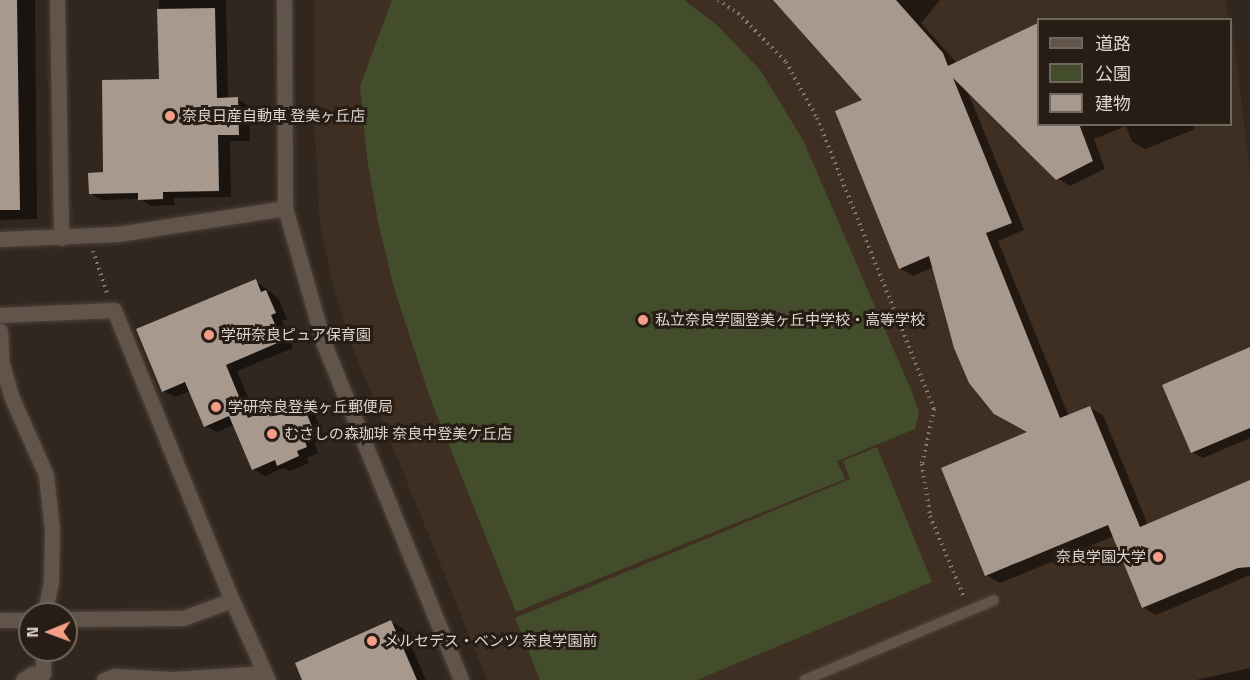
<!DOCTYPE html>
<html>
<head>
<meta charset="utf-8">
<style>
  body { margin:0 }
  #map { position:relative; width:1250px; height:680px; overflow:hidden; background:#32271e; font-family:"Titillium Web","Noto Sans JP",sans-serif }
  div>[style] { position:absolute }
  [style*='--x'] { left:calc(var(--x)*1px); top:calc(var(--y)*1px); width:calc(var(--w)*1px); rotate:calc(var(--a)*1deg) }
  .built>* { inset:0; background:#3f2e22 }
  .green>* { inset:0; background:#434d2b }
  .shadow>* { inset:0; background:#0007 }
  .building>* { inset:0; background:#a8998e }
  .path>* { height:4px; margin-top:-2px; transform-origin:0; background:repeating-linear-gradient(90deg,#867c75 0 1.5px,transparent 0 6px) }
  .roads { filter:drop-shadow(0 0 2px #4d423b) drop-shadow(0 0 2px #4d423b) }
  .lane>* { height:10px; margin:-5px; padding:0 5px; transform-origin:5px; border-radius:5px; background:#61544a }
  .street>* { height:15px; margin:-7.5px; padding:0 7.5px; transform-origin:7.5px; border-radius:7.5px; background:#61544a }
  .secondary>* { height:15px; margin:-7.5px; padding:0 7.5px; transform-origin:7.5px; border-radius:7.5px; background:#61544a }
  .dots>* { width:16px; height:16px; translate:-50% -50%; box-sizing:border-box; border:3px solid #281d14; border-radius:50% }
  span { translate:-50% -50%; white-space:nowrap; text-align:center; line-height:1.15; -webkit-text-stroke:6px #281d14; paint-order:stroke }
  .poi-label { font-size:15px; color:#ddd5cf }
  .left { translate:0 -50%; text-align:left }
  .right { translate:-100% -50%; text-align:right }
  .legend { position:absolute; left:1037px; top:18px; width:195px; height:108px; box-sizing:border-box; background:#281d14; border:2px solid #70675f; margin:0; padding:8px 10px; list-style:none; font-size:18px; color:#ddd5cf }
  .legend li { display:flex; align-items:center; gap:12px; height:30px }
  .legend b { width:30px; border:2px solid #70675f }
  .north { position:absolute; left:18px; top:602px; width:60px; height:60px; box-sizing:border-box; background:#281d14; border:2px solid #70675f; border-radius:50%; rotate:269deg; font-size:16px; font-weight:700; line-height:24px; text-align:center; color:#ddd5cf }
  .north::after { content:''; display:block; margin:auto; width:21px; height:27px; background:#f49e87; clip-path:polygon(50% 0,100% 100%,50% 72%,0 100%) }
</style>
</head>
<body>
<div id="map">
  <div class="built">
    <div style="clip-path:polygon(evenodd,314px 0,1226px 0,1227px 13px,1232px 23px,1250px 171px,1250px 680px,487px 680px,349px 338px,333px 285px,320px 224px,315px 134px,314px 0,1038px 20px,1230px 20px,1230px 124px,1038px 124px,1038px 20px)"></div>
  </div>
  <div class="green">
    <div style="clip-path:polygon(392px 0,684px 0,717px 25px,761px 71px,803px 140px,912px 392px,919px 413px,915px 429px,837px 461px,845px 479px,516px 612px,430px 398px,394px 288px,378px 222px,367px 158px,360px 86px)"></div>
    <div style="clip-path:polygon(877px 447px,932px 582px,697px 680px,540px 680px,515px 618px,850px 479px,843px 461px)"></div>
  </div>
  <div class="shadow">
    <div style="clip-path:polygon(0 0,35px 0,37px 219px,0 220px)"></div>
    <div style="clip-path:polygon(159px 0,226px 0,228px 99px,238px 99px,249px 106px,250px 141px,230px 141px,231px 197px,174px 198px,175px 205px,151px 206px,140px 199px,102px 200px,90px 193px,105px 174px,160px 80px)"></div>
    <div style="clip-path:polygon(775px 0,940px 0,921px 23px,956px 62px,1037px 25px,1038px 124px,1193px 124px,1195px 129px,1145px 149px,1132px 142px,1126px 126px,1094px 139px,1105px 169px,1070px 186px,1057px 178px,967px 90px,1024px 230px,998px 241px,1069px 417px,1090px 408px,1103px 415px,1148px 525px,1250px 482px,1250px 575px,1156px 615px,1143px 607px,1114px 536px,1000px 583px,986px 575px,1030px 433px,934px 267px,913px 276px,900px 268px,865px 100px)"></div>
    <div style="clip-path:polygon(255px 280px,278px 298px,287px 319px,282px 321px,293px 348px,237px 371px,256px 416px,299px 398px,311px 405px,324px 438px,314px 443px,318px 453px,307px 458px,309px 463px,290px 471px,284px 468px,265px 476px,253px 469px,234px 425px,217px 432px,205px 426px,190px 391px,175px 397px,163px 391px)"></div>
    <div style="clip-path:polygon(1250px 348px,1250px 438px,1203px 458px,1192px 452px)"></div>
    <div style="clip-path:polygon(391px 622px,404px 629px,426px 680px,304px 680px)"></div>
    <div style="clip-path:polygon(1250px 668px,1250px 680px,1196px 680px)"></div>
  </div>
  <div class="building">
    <div style="clip-path:polygon(0 0,17px 0,20px 210px,0 210px)"></div>
    <div style="clip-path:polygon(773px 0,896px 0,943px 53px,948px 66px,1038px 23px,1038px 124px,1079px 124px,1093px 161px,1056px 180px,953px 78px,1012px 223px,986px 233px,1060px 418px,1090px 406px,1140px 527px,1250px 480px,1250px 567px,1238px 568px,1142px 608px,1108px 525px,985px 576px,941px 468px,1027px 432px,994px 414px,969px 383px,954px 348px,929px 256px,899px 269px,835px 111px,862px 100px)"></div>
    <div style="clip-path:polygon(215px 8px,217px 98px,238px 97px,239px 135px,218px 135px,219px 191px,163px 192px,163px 199px,138px 200px,138px 193px,89px 194px,88px 173px,103px 172px,102px 80px,159px 79px,157px 9px)"></div>
    <div style="clip-path:polygon(256px 279px,261px 292px,266px 290px,276px 313px,271px 315px,282px 341px,226px 365px,248px 418px,299px 396px,314px 431px,303px 436px,307px 447px,297px 451px,299px 456px,277px 466px,275px 460px,252px 470px,229px 416px,204px 427px,185px 382px,162px 392px,136px 329px)"></div>
    <div style="clip-path:polygon(1250px 347px,1250px 428px,1191px 453px,1162px 385px)"></div>
    <div style="clip-path:polygon(391px 620px,417px 680px,302px 680px,295px 663px)"></div>
  </div>
  <div class="path">
    <div style="--x:718;--y:0;--w:24;--a:33"></div>
    <div style="--x:738;--y:13;--w:69;--a:45.6"></div>
    <div style="--x:786;--y:62;--w:64;--a:61"></div>
    <div style="--x:817;--y:118;--w:314;--a:68.1"></div>
    <div style="--x:934;--y:409;--w:56;--a:102.3"></div>
    <div style="--x:922;--y:464;--w:53;--a:81.3"></div>
    <div style="--x:930;--y:516;--w:86;--a:67.3"></div>
    <div style="--x:93;--y:251;--w:44;--a:71.6"></div>
  </div>
  <div class="roads">
    <div class="lane">
      <div style="--x:805;--y:680;--w:205;--a:-22.9"></div>
    </div>
    <div class="street">
      <div style="--x:57;--y:0;--w:238;--a:89"></div>
      <div style="--x:0;--y:239;--w:118;--a:-2.4"></div>
      <div style="--x:118;--y:234;--w:169;--a:-8.8"></div>
      <div style="--x:0;--y:315;--w:114;--a:-2.5"></div>
      <div style="--x:114;--y:310;--w:313;--a:67.9"></div>
      <div style="--x:232;--y:600;--w:52;--a:159.8"></div>
      <div style="--x:183;--y:618;--w:117;--a:179.5"></div>
      <div style="--x:0;--y:331;--w:33;--a:87"></div>
      <div style="--x:2;--y:364;--w:33;--a:74"></div>
      <div style="--x:11;--y:396;--w:86;--a:66.1"></div>
      <div style="--x:46;--y:475;--w:54;--a:83.7"></div>
      <div style="--x:52;--y:529;--w:53;--a:91.1"></div>
      <div style="--x:51;--y:582;--w:33;--a:102"></div>
      <div style="--x:232;--y:600;--w:88;--a:65.8"></div>
      <div style="--x:0;--y:620;--w:30;--a:0"></div>
      <div style="--x:23;--y:680;--w:11;--a:-34"></div>
      <div style="--x:32;--y:674;--w:11;--a:0"></div>
      <div style="--x:43;--y:674;--w:24;--a:-90"></div>
      <div style="--x:104;--y:680;--w:12;--a:-20"></div>
      <div style="--x:115;--y:676;--w:58;--a:3"></div>
      <div style="--x:173;--y:679;--w:92;--a:-3.7"></div>
    </div>
    <div class="secondary">
      <div style="--x:284;--y:0;--w:208;--a:89.7"></div>
      <div style="--x:285;--y:208;--w:141;--a:74"></div>
      <div style="--x:324;--y:344;--w:363;--a:67.8"></div>
    </div>
  </div>
  <div class="dots">
    <div style="left:170px;top:116px;background:#f49e87"></div>
    <div style="left:643px;top:320px;background:#f49e87"></div>
    <div style="left:209px;top:335px;background:#f49e87"></div>
    <div style="left:216px;top:407px;background:#f49e87"></div>
    <div style="left:272px;top:434px;background:#f49e87"></div>
    <div style="left:1158px;top:557px;background:#f49e87"></div>
    <div style="left:372px;top:641px;background:#f49e87"></div>
  </div>
  <div class="poi-label">
    <span class="left" style="left:182px;top:116px">奈良日産自動車 登美ヶ丘店</span>
    <span class="left" style="left:655px;top:320px">私立奈良学園登美ヶ丘中学校・高等学校</span>
    <span class="left" style="left:221px;top:335px">学研奈良ピュア保育園</span>
    <span class="left" style="left:228px;top:407px">学研奈良登美ヶ丘郵便局</span>
    <span class="left" style="left:284px;top:434px">むさしの森珈琲 奈良中登美ケ丘店</span>
    <span class="right" style="left:1146px;top:557px">奈良学園大学</span>
    <span class="left" style="left:384px;top:641px">メルセデス・ベンツ 奈良学園前</span>
  </div>
  <ul class="legend">
  <li><b style="height:8px;background:#61544a"></b>道路</li>
  <li><b style="height:16px;background:#434d2b"></b>公園</li>
  <li><b style="height:16px;background:#a8998e"></b>建物</li>
  </ul>
  <div class="north">N</div>
</div>
</body>
</html>
